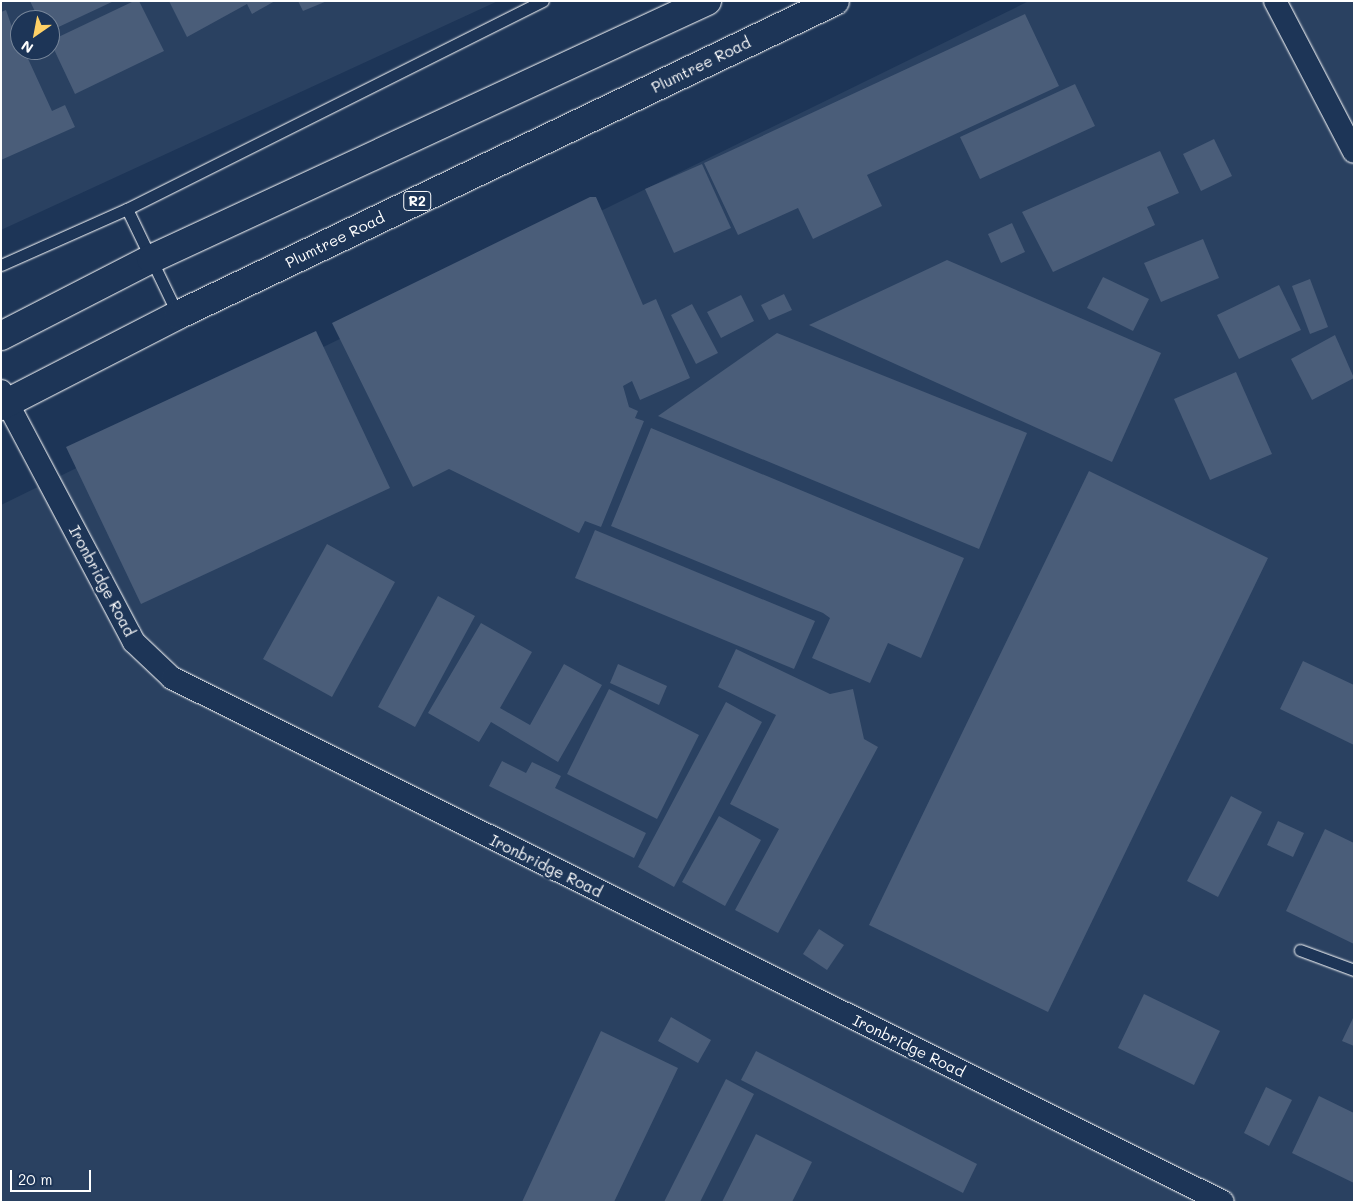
<!DOCTYPE html>
<html>
<head>
<meta charset="utf-8">
<style>
  body { margin:0 }
  #map { position:relative; width:1355px; height:1203px; overflow:hidden; background:#1d3557; font-family:Mali,sans-serif }
  div>[style] { position:absolute }
  [style*='--x'] { left:calc(var(--x)*1px); top:calc(var(--y)*1px); width:calc(var(--w)*1px); rotate:calc(var(--a)*1deg) }
  .built>* { inset:0; background:#2a4161 }
  .building>* { inset:0; background:#4a5d79 }
  .roads { filter:drop-shadow(0 0 1px #fff) drop-shadow(0 0 1px #fff) }
  .lane>* { height:11px; margin:-5.5px; padding:0 5.5px; transform-origin:5.5px; border-radius:5.5px; background:#1d3557 }
  .street>* { height:22px; margin:-11px; padding:0 11px; transform-origin:11px; border-radius:11px; background:#1d3557 }
  .highway>* { height:28px; margin:-14px; padding:0 14px; transform-origin:14px; border-radius:14px; background:#1d3557 }
  span { translate:-50% -50%; white-space:nowrap; text-align:center; line-height:1.15; -webkit-text-stroke:5px #1d3557; paint-order:stroke }
  .shield-label span { padding:1px 4px; background:#1d3557; border:1px solid; border-radius:4px; -webkit-text-stroke-width:0 }
  .shield-label { font-size:14px; color:#fff; font-weight:700 }
  .street-label { font-size:15px; color:#fff }
  .frame { position:absolute; inset:0; border:2px solid #fff; pointer-events:none }
  .north { position:absolute; left:10px; top:10px; width:50px; height:50px; box-sizing:border-box; background:#1d3557; border:1px solid #77869a; border-radius:50%; rotate:213deg; font-size:14px; font-weight:700; line-height:20px; text-align:center; color:#fff }
  .north::after { content:''; display:block; margin:auto; width:18px; height:22px; background:#ffd166; clip-path:polygon(50% 0,100% 100%,50% 72%,0 100%) }
  .scale { position:absolute; left:10px; top:1170px; width:81px; height:22px; box-sizing:border-box; border:2px solid #fff; border-top:0; padding-left:6px; font-size:15px; line-height:18px; white-space:nowrap; color:#fff; -webkit-text-stroke:4px #1d3557; paint-order:stroke }
</style>
</head>
<body>
<div id="map">
  <div class="built">
    <div style="clip-path:polygon(evenodd,1px 1px,498px 1px,1px 230px,1px 1px,20px 20px,50px 20px,50px 50px,20px 50px,20px 20px)"></div>
    <div style="clip-path:polygon(1029px 1px,1354px 1px,1354px 1202px,1px 1202px,1px 505px)"></div>
  </div>
  <div class="building">
    <div style="clip-path:polygon(30px 1px,114px 1px,50px 31px,50px 20px,39px 20px)"></div>
    <div style="clip-path:polygon(134px 1px,139px 1px,164px 51px,75px 94px,50px 41px)"></div>
    <div style="clip-path:polygon(169px 1px,275px 1px,252px 14px,247px 4px,187px 37px)"></div>
    <div style="clip-path:polygon(298px 1px,327px 1px,303px 11px)"></div>
    <div style="clip-path:polygon(6px 10px,20px 50px,24px 50px,52px 111px,65px 105px,75px 127px,1px 160px,1px 12px)"></div>
    <div style="clip-path:polygon(1025px 14px,1059px 86px,867px 175px,882px 206px,813px 239px,798px 208px,738px 235px,704px 163px)"></div>
    <div style="clip-path:polygon(1075px 84px,1095px 126px,980px 179px,960px 137px)"></div>
    <div style="clip-path:polygon(1214px 139px,1232px 176px,1201px 191px,1183px 154px)"></div>
    <div style="clip-path:polygon(1160px 151px,1179px 193px,1147px 207px,1155px 225px,1053px 272px,1022px 212px)"></div>
    <div style="clip-path:polygon(702px 164px,731px 228px,674px 253px,645px 189px)"></div>
    <div style="clip-path:polygon(590px 197px,596px 197px,643px 305px,656px 299px,690px 378px,640px 400px,632px 381px,623px 386px,629px 407px,638px 411px,635px 418px,644px 421px,601px 527px,585px 521px,579px 533px,449px 469px,413px 487px,332px 323px)"></div>
    <div style="clip-path:polygon(1012px 223px,1025px 252px,1001px 263px,988px 234px)"></div>
    <div style="clip-path:polygon(1203px 239px,1219px 278px,1161px 302px,1144px 263px)"></div>
    <div style="clip-path:polygon(947px 260px,1161px 353px,1112px 462px,809px 325px)"></div>
    <div style="clip-path:polygon(1103px 277px,1149px 299px,1133px 331px,1087px 308px)"></div>
    <div style="clip-path:polygon(1310px 279px,1328px 327px,1310px 334px,1292px 286px)"></div>
    <div style="clip-path:polygon(1279px 285px,1301px 330px,1239px 359px,1217px 315px)"></div>
    <div style="clip-path:polygon(784px 294px,792px 310px,769px 320px,761px 305px)"></div>
    <div style="clip-path:polygon(741px 295px,754px 321px,721px 338px,707px 312px)"></div>
    <div style="clip-path:polygon(692px 304px,718px 353px,696px 364px,671px 315px)"></div>
    <div style="clip-path:polygon(316px 331px,390px 488px,141px 604px,66px 447px)"></div>
    <div style="clip-path:polygon(777px 333px,1027px 433px,979px 549px,658px 416px)"></div>
    <div style="clip-path:polygon(1335px 335px,1354px 378px,1312px 400px,1291px 359px)"></div>
    <div style="clip-path:polygon(1236px 372px,1272px 454px,1210px 480px,1174px 399px)"></div>
    <div style="clip-path:polygon(651px 428px,964px 558px,921px 658px,888px 643px,870px 683px,812px 658px,830px 618px,823px 613px,611px 526px)"></div>
    <div style="clip-path:polygon(1089px 471px,1268px 558px,1048px 1012px,869px 925px)"></div>
    <div style="clip-path:polygon(595px 530px,815px 621px,794px 669px,575px 578px)"></div>
    <div style="clip-path:polygon(327px 544px,395px 582px,332px 697px,263px 659px)"></div>
    <div style="clip-path:polygon(438px 596px,475px 616px,415px 727px,378px 707px)"></div>
    <div style="clip-path:polygon(481px 623px,532px 652px,500px 708px,530px 725px,564px 664px,602px 685px,558px 762px,491px 722px,479px 742px,428px 713px)"></div>
    <div style="clip-path:polygon(736px 649px,830px 694px,853px 689px,864px 739px,878px 747px,778px 933px,735px 910px,779px 829px,730px 804px,776px 715px,718px 687px)"></div>
    <div style="clip-path:polygon(1303px 661px,1354px 685px,1354px 745px,1280px 709px)"></div>
    <div style="clip-path:polygon(618px 664px,667px 686px,659px 705px,610px 683px)"></div>
    <div style="clip-path:polygon(609px 689px,699px 735px,657px 819px,567px 774px)"></div>
    <div style="clip-path:polygon(726px 702px,762px 722px,674px 887px,638px 867px)"></div>
    <div style="clip-path:polygon(502px 761px,526px 773px,532px 762px,561px 776px,555px 788px,646px 833px,634px 858px,489px 786px)"></div>
    <div style="clip-path:polygon(1231px 796px,1262px 812px,1218px 897px,1187px 881px)"></div>
    <div style="clip-path:polygon(719px 816px,761px 840px,725px 906px,682px 882px)"></div>
    <div style="clip-path:polygon(1278px 821px,1304px 833px,1293px 857px,1267px 845px)"></div>
    <div style="clip-path:polygon(1325px 829px,1354px 843px,1354px 944px,1286px 911px)"></div>
    <div style="clip-path:polygon(819px 929px,844px 945px,827px 970px,803px 954px)"></div>
    <div style="clip-path:polygon(1144px 994px,1220px 1031px,1194px 1085px,1118px 1048px)"></div>
    <div style="clip-path:polygon(1354px 1016px,1354px 1046px,1342px 1041px)"></div>
    <div style="clip-path:polygon(671px 1017px,711px 1040px,698px 1063px,658px 1041px)"></div>
    <div style="clip-path:polygon(601px 1031px,678px 1068px,614px 1202px,522px 1202px)"></div>
    <div style="clip-path:polygon(756px 1051px,977px 1164px,963px 1193px,741px 1080px)"></div>
    <div style="clip-path:polygon(726px 1079px,754px 1094px,700px 1202px,664px 1202px)"></div>
    <div style="clip-path:polygon(1266px 1087px,1292px 1100px,1269px 1146px,1244px 1133px)"></div>
    <div style="clip-path:polygon(1319px 1096px,1354px 1113px,1354px 1183px,1292px 1153px)"></div>
    <div style="clip-path:polygon(756px 1134px,812px 1162px,792px 1202px,722px 1202px)"></div>
  </div>
  <div class="roads">
    <div class="lane">
      <div style="--x:127;--y:209;--w:118;--a:64.3"></div>
      <div style="--x:1;--y:265;--w:138;--a:-24"></div>
      <div style="--x:127;--y:209;--w:465;--a:-26.6"></div>
      <div style="--x:1300;--y:950;--w:58;--a:20.3"></div>
    </div>
    <div class="street">
      <div style="--x:1275;--y:1;--w:170;--a:62.4"></div>
      <div style="--x:1;--y:391;--w:284;--a:62.1"></div>
      <div style="--x:134;--y:642;--w:52;--a:43.5"></div>
      <div style="--x:172;--y:678;--w:1174;--a:26.5"></div>
    </div>
    <div class="highway">
      <div style="--x:1;--y:336;--w:169;--a:-27.2"></div>
      <div style="--x:151;--y:259;--w:613;--a:-24.89"></div>
      <div style="--x:1;--y:406;--w:199;--a:-27.2"></div>
      <div style="--x:178;--y:315;--w:728;--a:-25.54"></div>
    </div>
  </div>
  <div class="shield-label">
    <span style="left:417px;top:201px">R2</span>
  </div>
  <div class="street-label">
    <span style="left:701px;top:65px;rotate:-26deg">Plumtree Road</span>
    <span style="left:335px;top:240px;rotate:-26deg">Plumtree Road</span>
    <span style="left:102px;top:581px;rotate:62deg">Ironbridge Road</span>
    <span style="left:546px;top:866px;rotate:26deg">Ironbridge Road</span>
    <span style="left:909px;top:1046px;rotate:26deg">Ironbridge Road</span>
  </div>
  <div class="frame"></div>
  <div class="north">N</div>
  <div class="scale">20 m</div>
</div>
</body>
</html>
